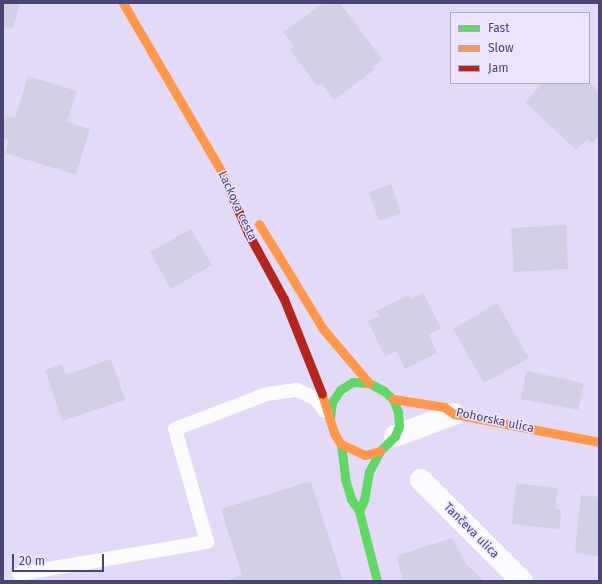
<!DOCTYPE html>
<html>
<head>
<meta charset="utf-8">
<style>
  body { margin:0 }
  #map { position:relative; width:602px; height:584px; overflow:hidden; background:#ebe5f6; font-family:"Fira Sans",sans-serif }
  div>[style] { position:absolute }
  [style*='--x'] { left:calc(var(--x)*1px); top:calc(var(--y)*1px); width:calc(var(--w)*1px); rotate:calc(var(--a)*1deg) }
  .residential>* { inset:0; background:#e3daf8 }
  .building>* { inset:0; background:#d3cfe4 }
  .lane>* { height:14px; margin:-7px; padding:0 7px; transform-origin:7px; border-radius:7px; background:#fcfbfe }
  .street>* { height:22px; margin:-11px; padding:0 11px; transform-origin:11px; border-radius:11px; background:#fcfbfe }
  .fast>* { height:9px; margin:-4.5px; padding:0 4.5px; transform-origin:4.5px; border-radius:4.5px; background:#63d668 }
  .slow>* { height:9px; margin:-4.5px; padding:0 4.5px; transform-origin:4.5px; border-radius:4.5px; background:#ff974d }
  .jam>* { height:9px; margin:-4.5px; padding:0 4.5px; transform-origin:4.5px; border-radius:4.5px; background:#b3261e }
  span { translate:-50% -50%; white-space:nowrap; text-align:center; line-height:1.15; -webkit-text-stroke:3px #ede5ff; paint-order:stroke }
  .street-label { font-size:12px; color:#494574 }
  .frame { position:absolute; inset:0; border:4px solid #494574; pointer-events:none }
  .legend { position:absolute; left:450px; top:12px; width:140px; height:72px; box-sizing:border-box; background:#ede5ff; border:1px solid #aba5c7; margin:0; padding:5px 7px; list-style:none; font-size:12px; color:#494574 }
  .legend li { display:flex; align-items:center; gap:8px; height:20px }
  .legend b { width:20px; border:1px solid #aba5c7 }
  .scale { position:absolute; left:12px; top:554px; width:92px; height:18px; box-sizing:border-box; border:2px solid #494574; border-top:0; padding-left:5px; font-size:12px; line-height:14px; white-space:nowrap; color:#494574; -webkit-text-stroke:3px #ede5ff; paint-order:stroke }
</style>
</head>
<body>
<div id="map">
  <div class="residential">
    <div style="clip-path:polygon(evenodd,3px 3px,599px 3px,599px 581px,3px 581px,3px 3px,451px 13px,589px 13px,589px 83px,451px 83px,451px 13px)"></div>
  </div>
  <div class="building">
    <div style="clip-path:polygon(3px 3px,20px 3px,13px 29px,3px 27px)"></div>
    <div style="clip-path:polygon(323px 3px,324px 5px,340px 3px,382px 59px,373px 67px,375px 69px,334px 100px,322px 83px,317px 86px,290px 50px,294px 47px,283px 32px)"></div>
    <div style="clip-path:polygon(28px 76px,77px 91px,67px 122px,90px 129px,76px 175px,5px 153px,9px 140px,3px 138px,3px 126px,6px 115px,15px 118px)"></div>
    <div style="clip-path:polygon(538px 83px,590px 83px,599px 92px,599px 135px,592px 143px,587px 139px,576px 150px,525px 102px,541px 85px)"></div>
    <div style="clip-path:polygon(391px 184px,401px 214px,379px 221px,369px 192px)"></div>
    <div style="clip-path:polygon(566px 225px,568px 269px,514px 272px,511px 228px)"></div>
    <div style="clip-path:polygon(191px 229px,212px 265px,171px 289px,150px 252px)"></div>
    <div style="clip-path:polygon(423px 293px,441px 328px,429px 335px,437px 353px,405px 369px,396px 351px,385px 357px,368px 321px,379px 316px,376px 311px,409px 295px,411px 299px)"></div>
    <div style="clip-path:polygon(497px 303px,529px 358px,484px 383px,453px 329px)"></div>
    <div style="clip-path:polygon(111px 359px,125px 400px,62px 421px,45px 370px,62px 364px,66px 375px)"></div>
    <div style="clip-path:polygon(526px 371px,584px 383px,578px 410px,521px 399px)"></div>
    <div style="clip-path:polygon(311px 481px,343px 581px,225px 581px,242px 575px,221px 509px)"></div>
    <div style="clip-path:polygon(516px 483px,558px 488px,555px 508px,561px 510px,560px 529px,512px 524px)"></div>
    <div style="clip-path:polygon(581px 495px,599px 497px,599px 556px,575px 553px)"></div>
    <div style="clip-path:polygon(452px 538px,466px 564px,484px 581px,403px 581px,396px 556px)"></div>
  </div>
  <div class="lane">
    <div style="--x:19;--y:574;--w:191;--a:-9.7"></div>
    <div style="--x:207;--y:542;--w:117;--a:-105.8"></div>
    <div style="--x:175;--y:429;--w:98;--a:-20.8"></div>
    <div style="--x:267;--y:394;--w:30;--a:-8"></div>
    <div style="--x:297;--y:390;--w:21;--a:25"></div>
    <div style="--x:316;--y:399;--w:14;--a:54"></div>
  </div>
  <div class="street">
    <div style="--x:395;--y:436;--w:63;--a:-20.4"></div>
    <div style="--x:421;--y:480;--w:143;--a:45"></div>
  </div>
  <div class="fast">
    <div style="--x:330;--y:418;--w:16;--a:-83"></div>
    <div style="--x:332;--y:402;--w:14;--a:-56"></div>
    <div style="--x:340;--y:390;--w:15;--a:-32"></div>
    <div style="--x:353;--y:382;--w:16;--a:4"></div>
    <div style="--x:369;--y:383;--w:17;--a:28"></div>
    <div style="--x:384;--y:391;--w:12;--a:42"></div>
    <div style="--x:393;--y:399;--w:14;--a:69"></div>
    <div style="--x:398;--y:412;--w:14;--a:86"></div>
    <div style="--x:399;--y:426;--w:11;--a:112"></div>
    <div style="--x:395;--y:436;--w:21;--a:135"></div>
    <div style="--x:380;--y:451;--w:24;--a:118"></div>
    <div style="--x:369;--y:472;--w:28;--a:100"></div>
    <div style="--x:364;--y:500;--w:12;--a:114"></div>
    <div style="--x:359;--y:511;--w:72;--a:75.6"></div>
    <div style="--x:341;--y:444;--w:35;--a:83"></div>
    <div style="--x:345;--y:479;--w:21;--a:73"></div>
    <div style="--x:351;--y:499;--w:14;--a:56"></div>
  </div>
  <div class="slow">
    <div style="--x:123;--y:3;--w:194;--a:59.7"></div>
    <div style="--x:221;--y:171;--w:25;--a:67"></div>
    <div style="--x:259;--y:224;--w:123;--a:58.6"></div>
    <div style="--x:323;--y:329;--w:71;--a:49.6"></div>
    <div style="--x:322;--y:394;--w:41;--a:72.9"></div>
    <div style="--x:334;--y:433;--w:13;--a:58"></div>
    <div style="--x:341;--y:444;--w:26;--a:25"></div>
    <div style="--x:365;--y:455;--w:16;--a:-15"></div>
    <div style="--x:393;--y:399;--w:52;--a:8.9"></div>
    <div style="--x:444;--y:407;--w:12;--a:35"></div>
    <div style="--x:454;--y:414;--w:148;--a:10.9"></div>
  </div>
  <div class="jam">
    <div style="--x:231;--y:194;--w:43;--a:66.4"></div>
    <div style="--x:248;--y:233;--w:75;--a:61.4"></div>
    <div style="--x:284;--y:299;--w:102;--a:68.2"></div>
  </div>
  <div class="street-label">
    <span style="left:237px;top:206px;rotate:65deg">Lackova cesta</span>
    <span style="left:495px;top:421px;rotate:12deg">Pohorska ulica</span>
    <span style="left:471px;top:531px;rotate:45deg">Tančeva ulica</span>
  </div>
  <div class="frame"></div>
  <ul class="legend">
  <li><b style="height:5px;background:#63d668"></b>Fast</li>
  <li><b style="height:5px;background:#ff974d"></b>Slow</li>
  <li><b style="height:5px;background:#b3261e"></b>Jam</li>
  </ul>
  <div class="scale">20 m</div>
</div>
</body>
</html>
